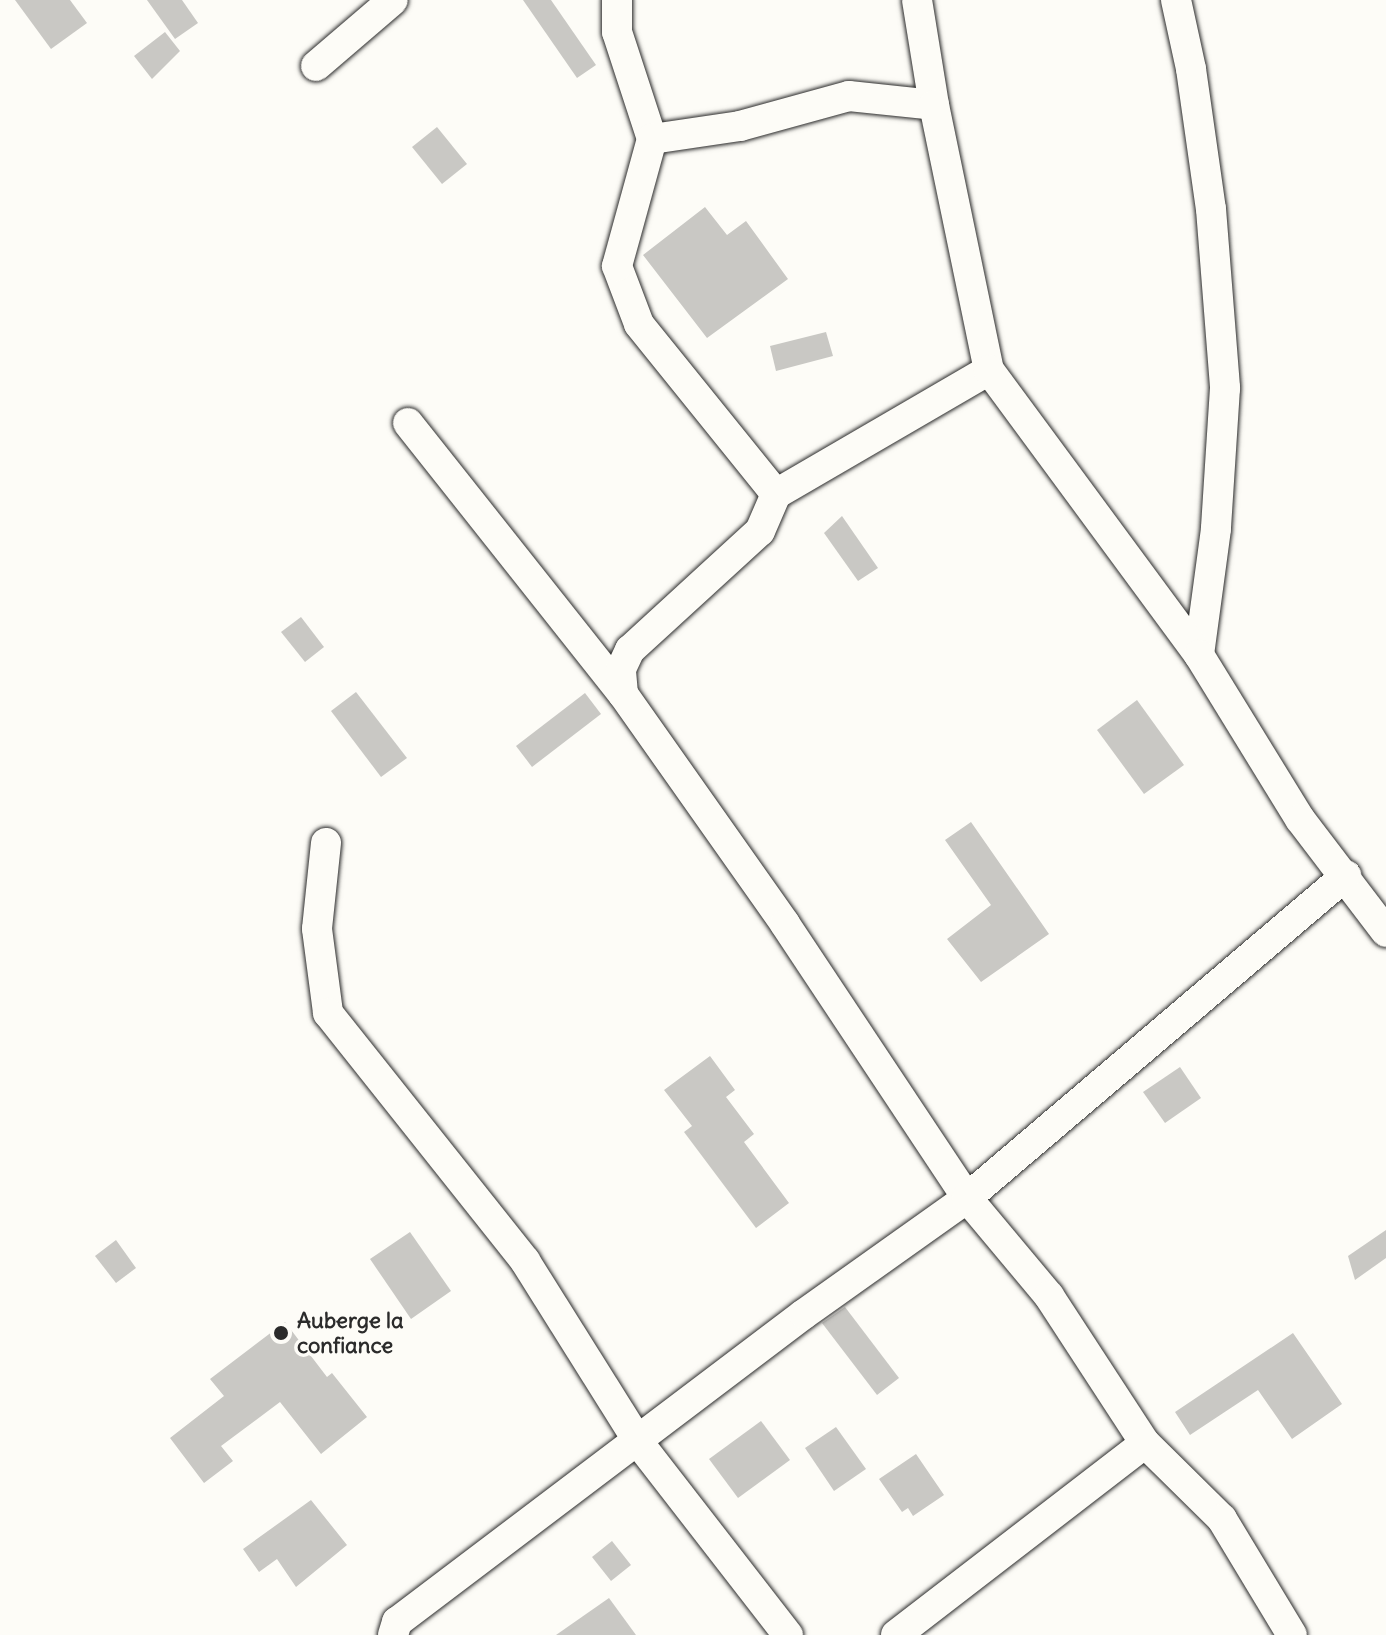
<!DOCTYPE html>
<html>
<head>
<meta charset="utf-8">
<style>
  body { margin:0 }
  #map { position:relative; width:1386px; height:1635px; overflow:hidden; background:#fdfcf7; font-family:Delius,sans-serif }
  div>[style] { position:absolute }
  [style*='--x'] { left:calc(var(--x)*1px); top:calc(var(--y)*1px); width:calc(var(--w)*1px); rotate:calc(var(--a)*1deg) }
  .building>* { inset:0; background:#c9c8c4 }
  .roads { filter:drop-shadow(0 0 2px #2b2b2b) drop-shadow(0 0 2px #2b2b2b) }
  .street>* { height:30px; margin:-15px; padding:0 15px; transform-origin:15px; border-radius:15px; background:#fdfcf7 }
  .dots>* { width:22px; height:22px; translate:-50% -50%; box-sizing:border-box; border:4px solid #fdfcf7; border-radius:50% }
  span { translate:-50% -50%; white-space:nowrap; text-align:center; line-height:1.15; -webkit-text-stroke:7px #fdfcf7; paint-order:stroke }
  .poi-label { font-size:22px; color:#2b2b2b; font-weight:700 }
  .left { translate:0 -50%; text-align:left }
</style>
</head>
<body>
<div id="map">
  <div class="building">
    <div style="clip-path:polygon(15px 0,70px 0,87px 23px,51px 49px)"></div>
    <div style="clip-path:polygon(147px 0,182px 0,198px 23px,175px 39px)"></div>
    <div style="clip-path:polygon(523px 0,551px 0,596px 65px,577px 78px)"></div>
    <div style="clip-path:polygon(165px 32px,180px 51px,152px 79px,134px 56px)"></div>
    <div style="clip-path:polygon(437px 127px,467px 164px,442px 184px,412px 147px)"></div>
    <div style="clip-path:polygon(705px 207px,727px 235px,746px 221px,788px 279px,707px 338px,643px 255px)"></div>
    <div style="clip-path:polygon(826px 332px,833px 356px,776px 371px,770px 346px)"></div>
    <div style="clip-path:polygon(842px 516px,878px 568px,858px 581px,824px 533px)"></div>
    <div style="clip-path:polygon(301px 617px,324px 647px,305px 662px,281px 632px)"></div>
    <div style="clip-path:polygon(356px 692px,407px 758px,381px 777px,331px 711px)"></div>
    <div style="clip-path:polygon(585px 693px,601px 714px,532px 767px,516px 746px)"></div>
    <div style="clip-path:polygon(1137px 700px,1184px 765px,1144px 794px,1097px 730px)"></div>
    <div style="clip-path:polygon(971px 822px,1049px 934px,981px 982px,947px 939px,991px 905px,945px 840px)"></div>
    <div style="clip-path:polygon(710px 1056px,735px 1090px,726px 1097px,754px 1134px,744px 1142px,789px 1203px,756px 1228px,684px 1132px,692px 1126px,664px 1090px)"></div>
    <div style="clip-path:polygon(1180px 1067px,1201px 1098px,1165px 1123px,1143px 1092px)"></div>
    <div style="clip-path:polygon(1386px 1230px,1386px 1258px,1355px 1280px,1348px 1256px)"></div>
    <div style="clip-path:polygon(410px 1232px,451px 1291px,411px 1319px,370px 1259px)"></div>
    <div style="clip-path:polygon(116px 1240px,136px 1268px,116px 1283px,95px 1256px)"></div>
    <div style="clip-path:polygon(845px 1307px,899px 1378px,877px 1395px,822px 1323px)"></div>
    <div style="clip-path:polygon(285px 1322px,327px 1377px,332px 1373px,367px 1417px,321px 1454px,280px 1402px,221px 1446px,233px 1461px,204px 1483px,170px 1438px,224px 1396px,210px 1379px)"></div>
    <div style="clip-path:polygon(1293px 1333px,1342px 1404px,1292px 1439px,1258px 1390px,1190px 1435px,1175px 1412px)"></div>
    <div style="clip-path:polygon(761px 1421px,790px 1460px,738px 1498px,709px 1459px)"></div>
    <div style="clip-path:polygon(836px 1427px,866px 1469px,834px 1491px,805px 1448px)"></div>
    <div style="clip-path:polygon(916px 1454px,944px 1495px,913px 1516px,908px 1508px,902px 1512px,879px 1479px)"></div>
    <div style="clip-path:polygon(311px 1500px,347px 1545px,296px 1587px,277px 1559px,259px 1572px,243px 1549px)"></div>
    <div style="clip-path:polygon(612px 1541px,631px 1565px,611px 1581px,592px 1557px)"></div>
    <div style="clip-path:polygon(609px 1598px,636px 1635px,556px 1635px)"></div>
  </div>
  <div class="roads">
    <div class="street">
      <div style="--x:617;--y:0;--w:32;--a:90"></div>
      <div style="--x:617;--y:32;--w:113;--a:71.9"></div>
      <div style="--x:917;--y:0;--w:106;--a:80.8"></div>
      <div style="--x:1176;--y:0;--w:71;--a:77.7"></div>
      <div style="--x:1191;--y:69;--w:141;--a:81.9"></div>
      <div style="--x:1211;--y:209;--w:180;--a:85.5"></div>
      <div style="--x:1225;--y:388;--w:141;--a:93.7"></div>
      <div style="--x:1216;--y:529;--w:127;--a:97.7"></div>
      <div style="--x:316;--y:66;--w:101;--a:-40.6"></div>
      <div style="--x:408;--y:423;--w:346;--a:51.6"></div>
      <div style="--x:623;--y:694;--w:281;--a:54.8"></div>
      <div style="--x:785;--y:924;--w:329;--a:56.4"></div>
      <div style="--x:967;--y:1198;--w:128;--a:50.1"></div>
      <div style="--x:1049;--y:1296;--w:176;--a:56.9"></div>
      <div style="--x:1145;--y:1443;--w:108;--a:44.6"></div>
      <div style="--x:1222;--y:1519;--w:135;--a:58.9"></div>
      <div style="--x:776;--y:494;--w:246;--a:-30.2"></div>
      <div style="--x:623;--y:694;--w:25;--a:-95"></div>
      <div style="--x:621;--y:669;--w:21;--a:-65"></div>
      <div style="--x:630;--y:650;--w:176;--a:-42.5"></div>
      <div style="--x:760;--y:531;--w:40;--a:-66.6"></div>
      <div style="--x:776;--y:494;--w:218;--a:-128.9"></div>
      <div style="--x:639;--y:324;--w:62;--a:-110.8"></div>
      <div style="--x:617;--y:266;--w:132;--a:-74.6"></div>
      <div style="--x:652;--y:139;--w:89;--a:-8.4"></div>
      <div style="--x:740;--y:126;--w:113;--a:-15.4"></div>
      <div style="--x:849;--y:96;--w:85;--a:6"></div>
      <div style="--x:934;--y:105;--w:271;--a:78.3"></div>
      <div style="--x:989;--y:370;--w:354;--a:53.6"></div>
      <div style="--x:1199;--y:655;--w:193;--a:58.4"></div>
      <div style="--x:1300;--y:819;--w:142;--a:52.7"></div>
      <div style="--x:326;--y:843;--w:86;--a:96"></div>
      <div style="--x:317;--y:929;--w:85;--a:82.5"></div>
      <div style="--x:328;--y:1013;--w:317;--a:51.5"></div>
      <div style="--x:525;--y:1261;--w:215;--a:57.9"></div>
      <div style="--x:639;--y:1443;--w:243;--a:52.2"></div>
      <div style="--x:393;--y:1635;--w:14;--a:-73"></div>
      <div style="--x:397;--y:1622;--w:510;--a:-37.12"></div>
      <div style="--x:804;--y:1314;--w:200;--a:-35.4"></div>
      <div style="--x:967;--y:1198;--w:498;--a:-40.4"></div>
      <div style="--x:896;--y:1635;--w:314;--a:-37.6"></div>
    </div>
  </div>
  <div class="dots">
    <div style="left:281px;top:1333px;background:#2b2b2b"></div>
  </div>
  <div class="poi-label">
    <span class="left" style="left:297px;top:1333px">Auberge la<br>confiance</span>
  </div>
</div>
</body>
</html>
